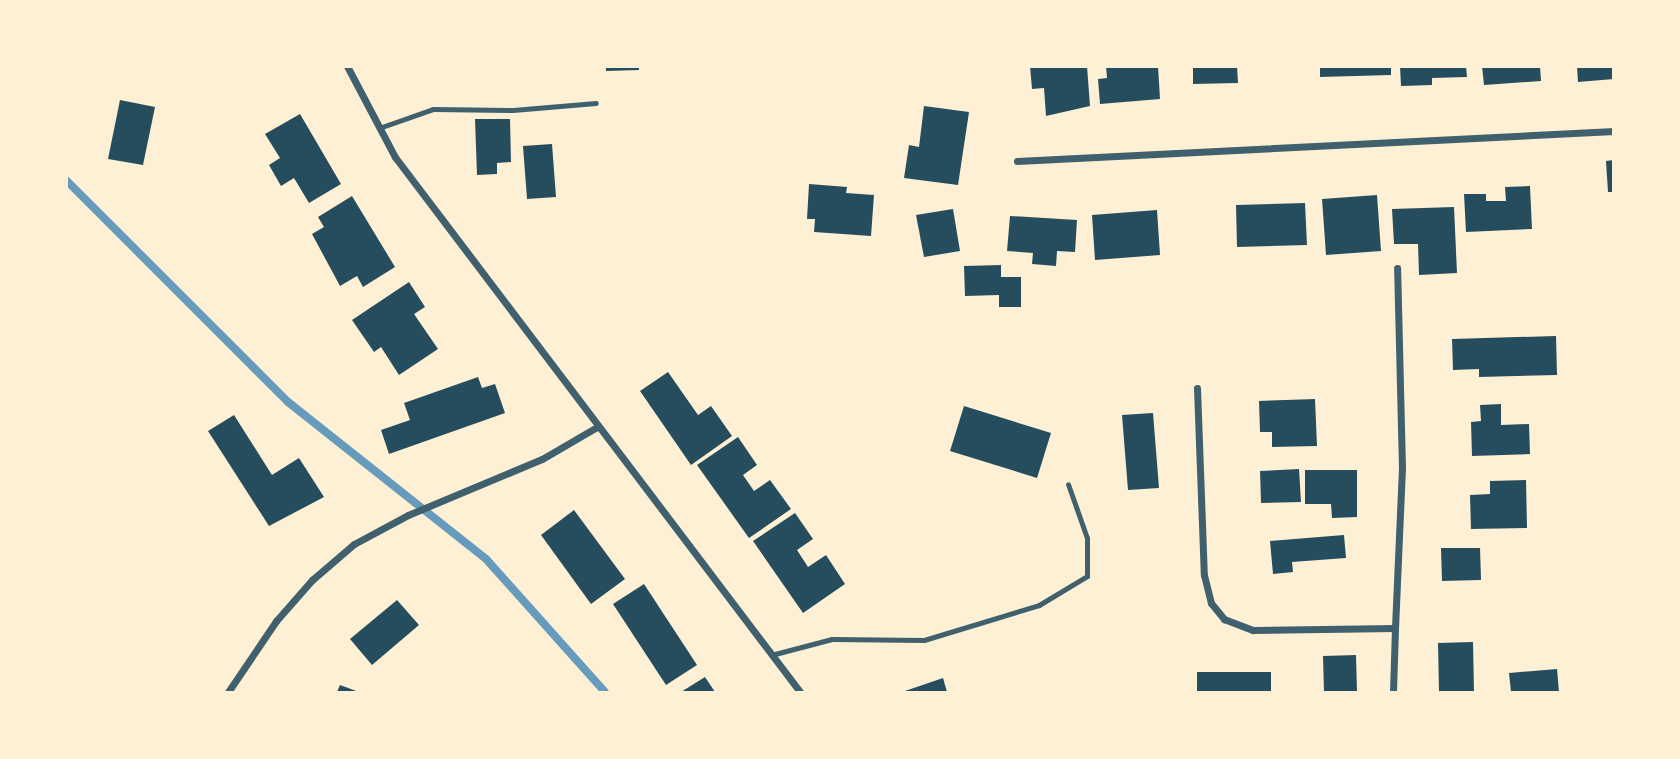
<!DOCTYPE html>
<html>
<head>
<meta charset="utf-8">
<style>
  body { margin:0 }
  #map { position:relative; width:1680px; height:759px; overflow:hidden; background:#fdf0d5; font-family:"Exo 2",sans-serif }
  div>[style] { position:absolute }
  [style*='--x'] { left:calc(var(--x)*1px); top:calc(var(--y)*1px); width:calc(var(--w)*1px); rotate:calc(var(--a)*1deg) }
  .stream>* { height:8px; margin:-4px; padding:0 4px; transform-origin:4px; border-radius:4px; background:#669bbc }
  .building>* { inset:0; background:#264d5e }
  .service>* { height:5px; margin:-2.5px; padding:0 2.5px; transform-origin:2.5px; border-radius:2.5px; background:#3f606c }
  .minor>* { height:7px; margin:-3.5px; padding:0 3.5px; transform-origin:3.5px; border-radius:3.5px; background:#3f606c }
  span { translate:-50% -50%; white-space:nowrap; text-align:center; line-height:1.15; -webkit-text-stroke:7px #fdf0d5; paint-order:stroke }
  .frame { position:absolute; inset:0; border:68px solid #fdf0d5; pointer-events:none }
</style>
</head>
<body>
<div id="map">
  <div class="stream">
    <div style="--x:66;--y:180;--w:314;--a:45"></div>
    <div style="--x:288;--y:402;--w:253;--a:38.4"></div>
    <div style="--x:486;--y:559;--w:178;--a:48.2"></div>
  </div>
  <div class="building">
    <div style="clip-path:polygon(606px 66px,639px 66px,639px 70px,606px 71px)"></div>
    <div style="clip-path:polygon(1030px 66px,1087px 66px,1090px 106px,1046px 116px,1044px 88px,1032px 89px)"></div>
    <div style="clip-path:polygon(1106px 66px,1158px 66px,1160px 99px,1100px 104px,1098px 79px,1107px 78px)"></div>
    <div style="clip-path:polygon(1193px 66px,1237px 66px,1238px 83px,1193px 84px)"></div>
    <div style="clip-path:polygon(1320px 66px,1391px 66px,1391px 75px,1320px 77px)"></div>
    <div style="clip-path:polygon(1400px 66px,1466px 66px,1467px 77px,1432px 78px,1432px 85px,1401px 86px)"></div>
    <div style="clip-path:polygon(1482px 66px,1540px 66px,1541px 81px,1484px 85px)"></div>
    <div style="clip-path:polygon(1577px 66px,1614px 66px,1614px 79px,1578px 82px)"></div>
    <div style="clip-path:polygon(120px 100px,155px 107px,143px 165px,108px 159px)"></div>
    <div style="clip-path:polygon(924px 106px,969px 112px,958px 185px,904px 178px,909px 145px,919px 147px)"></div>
    <div style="clip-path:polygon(300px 114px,341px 184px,309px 203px,294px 178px,281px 186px,269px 165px,280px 158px,265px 134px)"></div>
    <div style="clip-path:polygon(475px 119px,510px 119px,511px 162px,497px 163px,497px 174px,477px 175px)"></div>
    <div style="clip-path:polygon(552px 144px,556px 197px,527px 199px,523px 146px)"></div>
    <div style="clip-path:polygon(1614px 160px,1614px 192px,1608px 192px,1606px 161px)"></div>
    <div style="clip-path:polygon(809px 184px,847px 187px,846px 193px,874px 195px,871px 236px,814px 232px,815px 219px,807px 219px)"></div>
    <div style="clip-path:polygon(1530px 186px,1532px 229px,1466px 232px,1464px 194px,1486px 194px,1486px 201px,1506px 201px,1505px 187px)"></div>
    <div style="clip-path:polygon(1377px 195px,1381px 251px,1326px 255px,1322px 199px)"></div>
    <div style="clip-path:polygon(352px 196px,395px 267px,363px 287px,357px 276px,340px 286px,312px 234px,324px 227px,318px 217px)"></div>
    <div style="clip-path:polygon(1305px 203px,1307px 245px,1237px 247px,1236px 205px)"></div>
    <div style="clip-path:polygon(1454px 207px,1457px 273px,1419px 275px,1418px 244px,1394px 244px,1392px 209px)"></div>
    <div style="clip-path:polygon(953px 209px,960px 251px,924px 257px,916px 215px)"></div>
    <div style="clip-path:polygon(1157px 210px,1160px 255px,1095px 260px,1092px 215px)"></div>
    <div style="clip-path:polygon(1010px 216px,1077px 220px,1075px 252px,1057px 251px,1056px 266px,1032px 264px,1033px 253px,1007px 251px)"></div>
    <div style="clip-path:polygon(1001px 265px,1001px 277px,1021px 277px,1021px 307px,999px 307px,999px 295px,965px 296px,964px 266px)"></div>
    <div style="clip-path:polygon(409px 282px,425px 307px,414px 314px,438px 349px,399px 375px,381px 347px,374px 352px,352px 320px)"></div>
    <div style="clip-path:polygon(1556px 336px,1557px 375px,1479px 377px,1479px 369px,1453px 370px,1452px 339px)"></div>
    <div style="clip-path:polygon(668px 372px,698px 415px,711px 406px,732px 436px,691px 465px,640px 391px)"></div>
    <div style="clip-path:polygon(478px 377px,482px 388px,495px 384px,505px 413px,389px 454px,381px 430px,410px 420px,404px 403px)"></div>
    <div style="clip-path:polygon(1315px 399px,1317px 446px,1272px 447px,1272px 432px,1260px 432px,1259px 401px)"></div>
    <div style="clip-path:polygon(1501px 404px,1501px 425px,1529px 424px,1530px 454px,1472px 456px,1471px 422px,1481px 421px,1480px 405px)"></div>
    <div style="clip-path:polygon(964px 406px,1051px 433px,1037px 478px,950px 451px)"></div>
    <div style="clip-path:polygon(1153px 413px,1159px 488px,1128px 490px,1122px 415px)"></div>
    <div style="clip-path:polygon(234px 415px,272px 475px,299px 458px,324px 497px,269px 526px,208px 431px)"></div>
    <div style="clip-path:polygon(738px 437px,757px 465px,743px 475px,754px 491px,770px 480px,791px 509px,749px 538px,697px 465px)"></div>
    <div style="clip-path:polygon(1299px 469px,1301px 502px,1261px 503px,1260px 471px)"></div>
    <div style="clip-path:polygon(1305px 470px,1357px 470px,1357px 517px,1332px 518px,1331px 504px,1305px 504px)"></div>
    <div style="clip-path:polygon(1526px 480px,1527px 528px,1471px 529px,1470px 495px,1490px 494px,1490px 481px)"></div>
    <div style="clip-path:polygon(574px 510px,625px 579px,591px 604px,541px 535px)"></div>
    <div style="clip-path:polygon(795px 513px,813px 539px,797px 550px,808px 567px,826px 555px,845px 584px,803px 613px,753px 541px)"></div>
    <div style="clip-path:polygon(1344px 535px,1346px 558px,1292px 562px,1293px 572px,1273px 574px,1270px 541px)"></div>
    <div style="clip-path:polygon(1441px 548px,1480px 548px,1481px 580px,1442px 581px)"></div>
    <div style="clip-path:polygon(644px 584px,697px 665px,666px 685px,613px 604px)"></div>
    <div style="clip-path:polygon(397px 600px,419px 625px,372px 665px,350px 639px)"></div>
    <div style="clip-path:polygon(1473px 642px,1474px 692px,1439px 692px,1438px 643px)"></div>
    <div style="clip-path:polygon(1356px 655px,1357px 692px,1324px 692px,1323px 656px)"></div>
    <div style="clip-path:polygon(1557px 669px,1559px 692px,1511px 692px,1509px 673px)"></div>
    <div style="clip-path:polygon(1197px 672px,1271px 672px,1271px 692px,1197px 692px)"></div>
    <div style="clip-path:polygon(705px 677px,715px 692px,681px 692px)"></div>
    <div style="clip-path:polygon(943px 678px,947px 692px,902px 692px)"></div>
    <div style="clip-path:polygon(340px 685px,359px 692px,337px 692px)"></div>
  </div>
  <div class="service">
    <div style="--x:379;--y:128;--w:57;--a:-19.4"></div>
    <div style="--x:433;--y:109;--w:80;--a:0.7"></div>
    <div style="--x:513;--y:110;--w:83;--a:-4.8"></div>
    <div style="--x:771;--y:655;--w:63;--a:-14.7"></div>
    <div style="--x:832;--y:639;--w:92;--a:0.6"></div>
    <div style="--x:924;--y:640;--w:120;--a:-16.9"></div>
    <div style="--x:1039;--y:605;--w:56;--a:-31.1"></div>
    <div style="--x:1087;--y:576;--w:38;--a:-90"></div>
    <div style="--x:1087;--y:538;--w:57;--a:-109.4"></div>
  </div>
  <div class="minor">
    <div style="--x:347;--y:66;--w:103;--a:62.2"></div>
    <div style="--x:395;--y:157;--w:671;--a:52.87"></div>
    <div style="--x:1017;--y:161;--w:598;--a:-2.88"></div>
    <div style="--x:1197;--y:388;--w:187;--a:87.9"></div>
    <div style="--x:1204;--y:575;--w:29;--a:76"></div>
    <div style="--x:1211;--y:603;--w:21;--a:51"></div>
    <div style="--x:1224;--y:619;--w:31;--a:21"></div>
    <div style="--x:1253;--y:630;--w:142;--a:-0.8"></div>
    <div style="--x:1395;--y:628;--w:64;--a:91.8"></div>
    <div style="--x:1395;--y:628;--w:160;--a:-87.5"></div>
    <div style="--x:1402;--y:468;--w:200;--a:-91.4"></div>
    <div style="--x:228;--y:692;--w:86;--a:-55.9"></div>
    <div style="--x:276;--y:621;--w:55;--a:-48.7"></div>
    <div style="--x:312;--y:580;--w:55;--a:-40.6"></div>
    <div style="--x:354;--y:544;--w:61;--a:-28.2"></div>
    <div style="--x:408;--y:515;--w:145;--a:-22.7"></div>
    <div style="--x:542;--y:459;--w:64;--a:-30.2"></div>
  </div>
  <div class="frame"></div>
</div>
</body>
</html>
